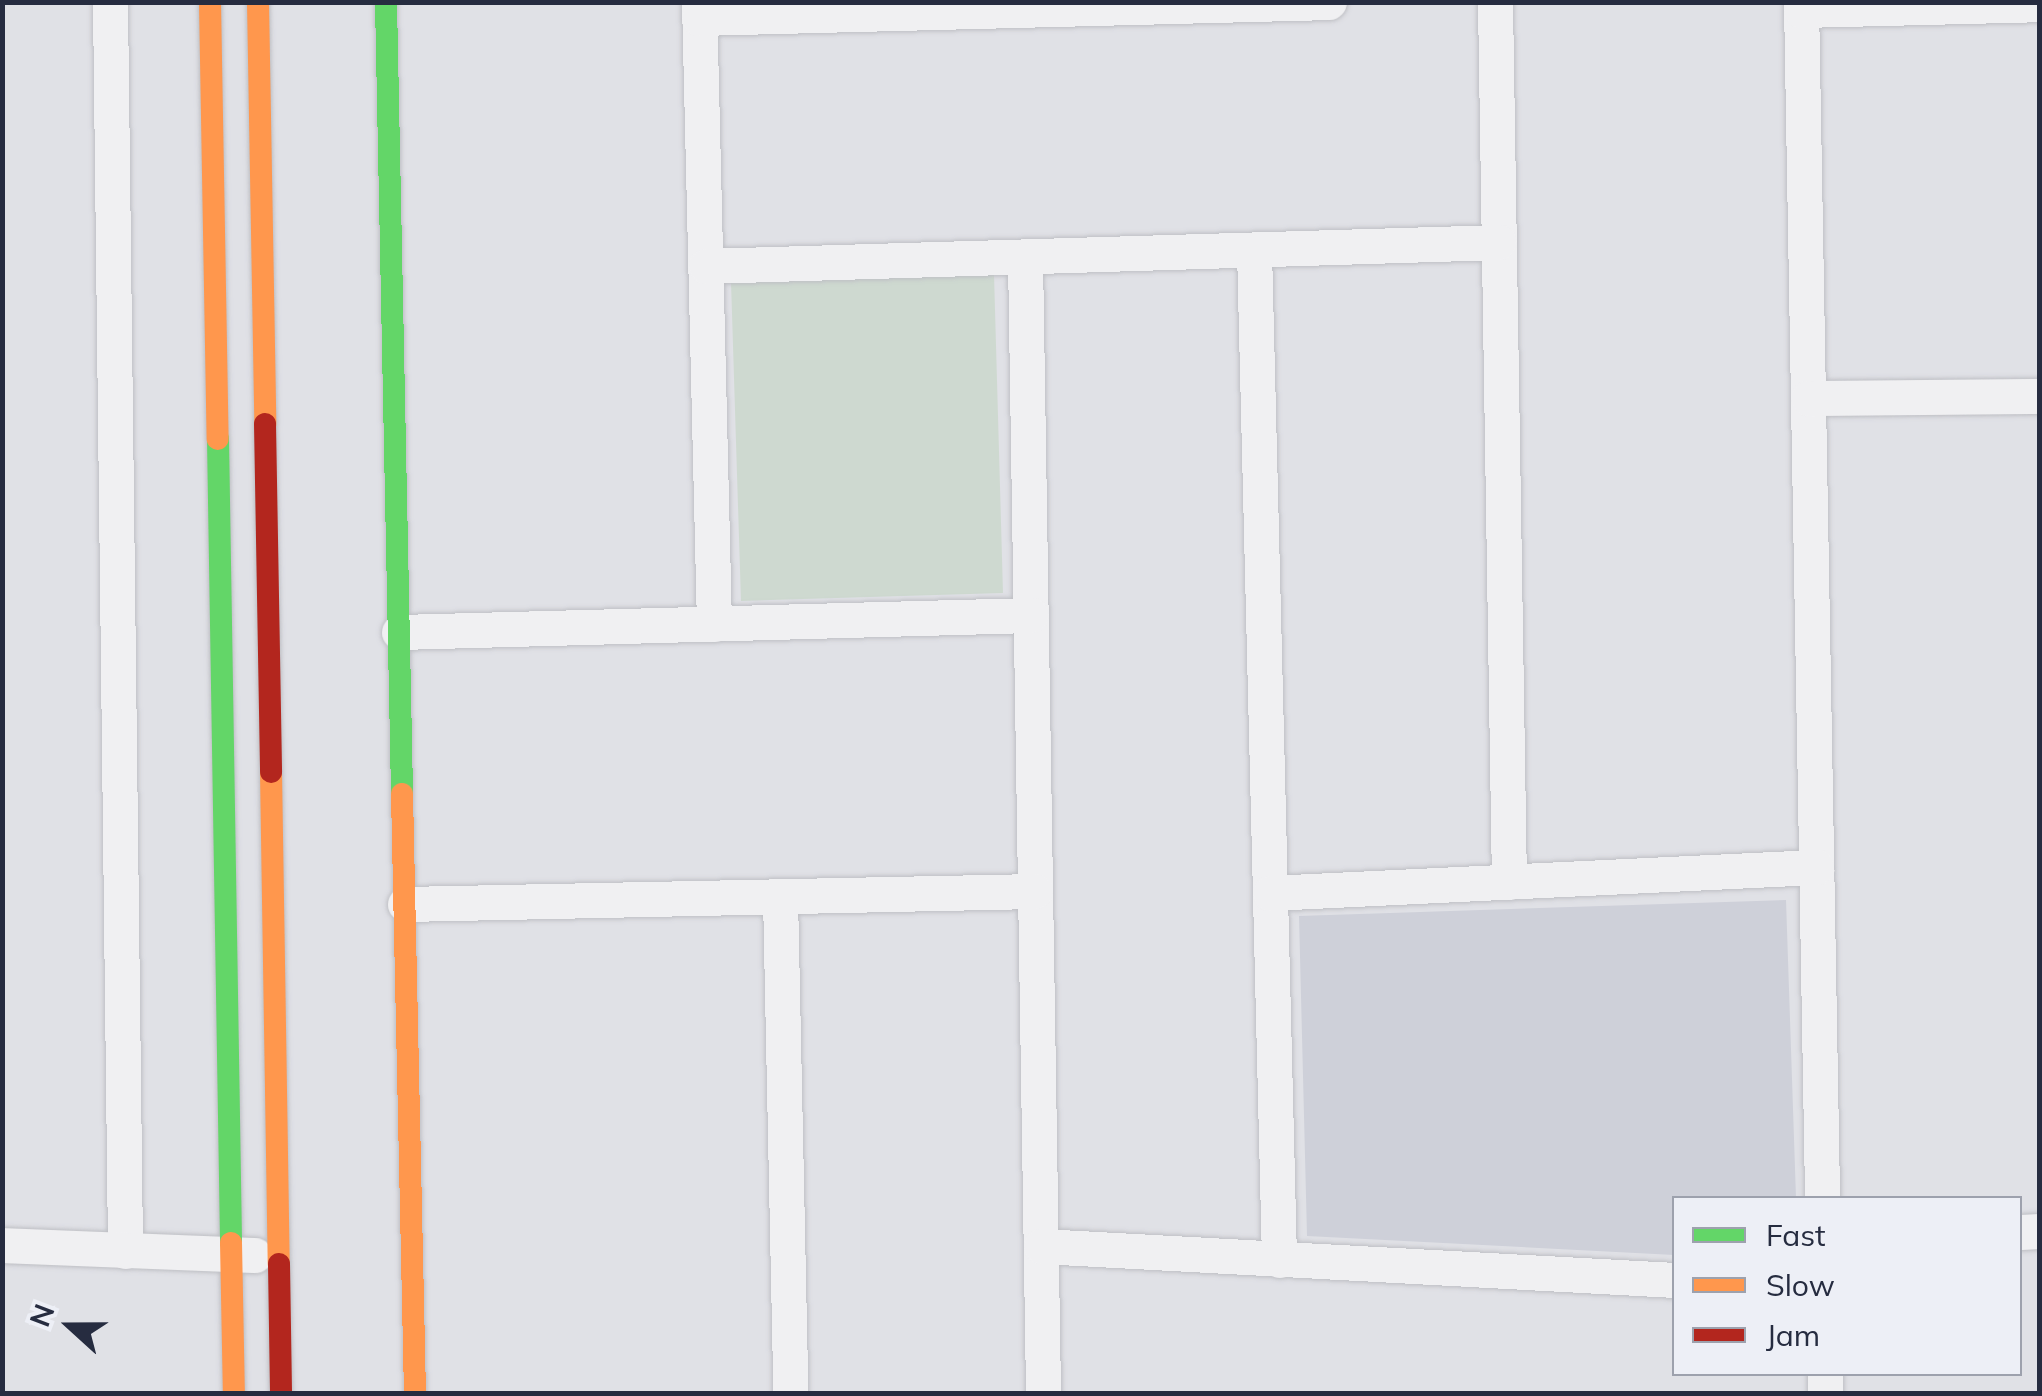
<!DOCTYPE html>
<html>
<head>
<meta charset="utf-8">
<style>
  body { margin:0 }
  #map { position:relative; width:2042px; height:1396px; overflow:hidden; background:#e0e1e6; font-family:Mulish,sans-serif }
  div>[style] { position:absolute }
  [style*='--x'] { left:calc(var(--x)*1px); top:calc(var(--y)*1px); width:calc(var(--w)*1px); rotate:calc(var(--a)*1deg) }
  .built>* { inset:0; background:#ced0d9 }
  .green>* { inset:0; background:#ced9d0 }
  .roads { filter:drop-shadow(0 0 2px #bebfc4) drop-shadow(0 0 2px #bebfc4) }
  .street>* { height:35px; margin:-17.5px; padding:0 17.5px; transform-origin:17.5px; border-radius:17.5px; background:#f0f0f2 }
  .fast>* { height:22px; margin:-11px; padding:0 11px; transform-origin:11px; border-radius:11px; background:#63d668 }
  .slow>* { height:22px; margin:-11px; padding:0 11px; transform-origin:11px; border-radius:11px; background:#ff974d }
  .jam>* { height:22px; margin:-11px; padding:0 11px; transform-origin:11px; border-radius:11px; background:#b3261e }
  span { translate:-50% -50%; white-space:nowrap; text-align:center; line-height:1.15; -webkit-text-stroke:8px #edeff6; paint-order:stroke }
  .frame { position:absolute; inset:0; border:5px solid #262c40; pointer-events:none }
  .legend { position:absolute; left:1672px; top:1196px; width:350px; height:180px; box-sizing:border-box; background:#edeff6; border:2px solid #9da1ad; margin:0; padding:12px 18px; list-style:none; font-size:30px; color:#262c40 }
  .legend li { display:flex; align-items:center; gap:20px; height:50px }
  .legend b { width:50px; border:2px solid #9da1ad }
  .north { position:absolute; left:20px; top:1276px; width:100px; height:100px; -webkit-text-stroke:8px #edeff6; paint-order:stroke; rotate:291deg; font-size:28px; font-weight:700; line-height:40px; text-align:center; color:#262c40 }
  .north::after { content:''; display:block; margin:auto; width:35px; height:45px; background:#262c40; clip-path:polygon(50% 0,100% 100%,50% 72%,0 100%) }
</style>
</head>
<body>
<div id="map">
  <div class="built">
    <div style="clip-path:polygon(1786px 900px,1796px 1198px,1674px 1198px,1674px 1255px,1307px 1236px,1299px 916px)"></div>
  </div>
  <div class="green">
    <div style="clip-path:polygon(994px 274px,1003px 593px,741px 601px,731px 283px)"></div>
  </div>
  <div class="roads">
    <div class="street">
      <div style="--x:110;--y:2;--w:1249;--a:89.31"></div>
      <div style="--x:699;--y:2;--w:622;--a:88.62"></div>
      <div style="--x:1495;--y:2;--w:880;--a:89.09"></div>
      <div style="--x:1801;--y:2;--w:1196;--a:88.99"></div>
      <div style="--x:1801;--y:10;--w:239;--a:-1.4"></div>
      <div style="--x:699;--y:18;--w:630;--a:-1.45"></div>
      <div style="--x:1254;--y:250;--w:1010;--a:88.58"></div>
      <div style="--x:1025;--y:257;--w:1137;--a:89.09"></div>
      <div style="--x:706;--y:266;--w:793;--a:-1.73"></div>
      <div style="--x:1808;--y:398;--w:232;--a:-0.5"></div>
      <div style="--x:399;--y:632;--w:632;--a:-1.54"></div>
      <div style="--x:1270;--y:893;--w:547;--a:-2.73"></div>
      <div style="--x:780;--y:896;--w:498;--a:88.8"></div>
      <div style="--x:405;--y:904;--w:630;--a:-1.18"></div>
      <div style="--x:2020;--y:1232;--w:20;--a:-3"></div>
      <div style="--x:2;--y:1245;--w:253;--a:2.3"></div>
      <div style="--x:1041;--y:1246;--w:634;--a:3.07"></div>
      <div style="--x:1825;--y:1374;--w:20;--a:90"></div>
    </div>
    <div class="fast">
      <div style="--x:386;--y:2;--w:792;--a:88.84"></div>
      <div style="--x:218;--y:439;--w:804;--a:89.07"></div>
    </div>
    <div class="slow">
      <div style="--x:210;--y:2;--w:437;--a:89"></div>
      <div style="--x:258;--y:2;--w:422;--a:89"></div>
      <div style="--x:271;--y:772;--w:492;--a:89.1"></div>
      <div style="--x:402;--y:794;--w:600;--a:88.76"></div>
      <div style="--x:231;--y:1243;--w:151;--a:88.9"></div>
    </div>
    <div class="jam">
      <div style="--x:265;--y:424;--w:348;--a:89"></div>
      <div style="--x:279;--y:1264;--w:130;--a:89.1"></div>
    </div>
  </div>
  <div class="frame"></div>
  <ul class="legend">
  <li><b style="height:12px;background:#63d668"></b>Fast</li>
  <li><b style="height:12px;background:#ff974d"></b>Slow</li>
  <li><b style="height:12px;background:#b3261e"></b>Jam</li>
  </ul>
  <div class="north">N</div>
</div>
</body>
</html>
